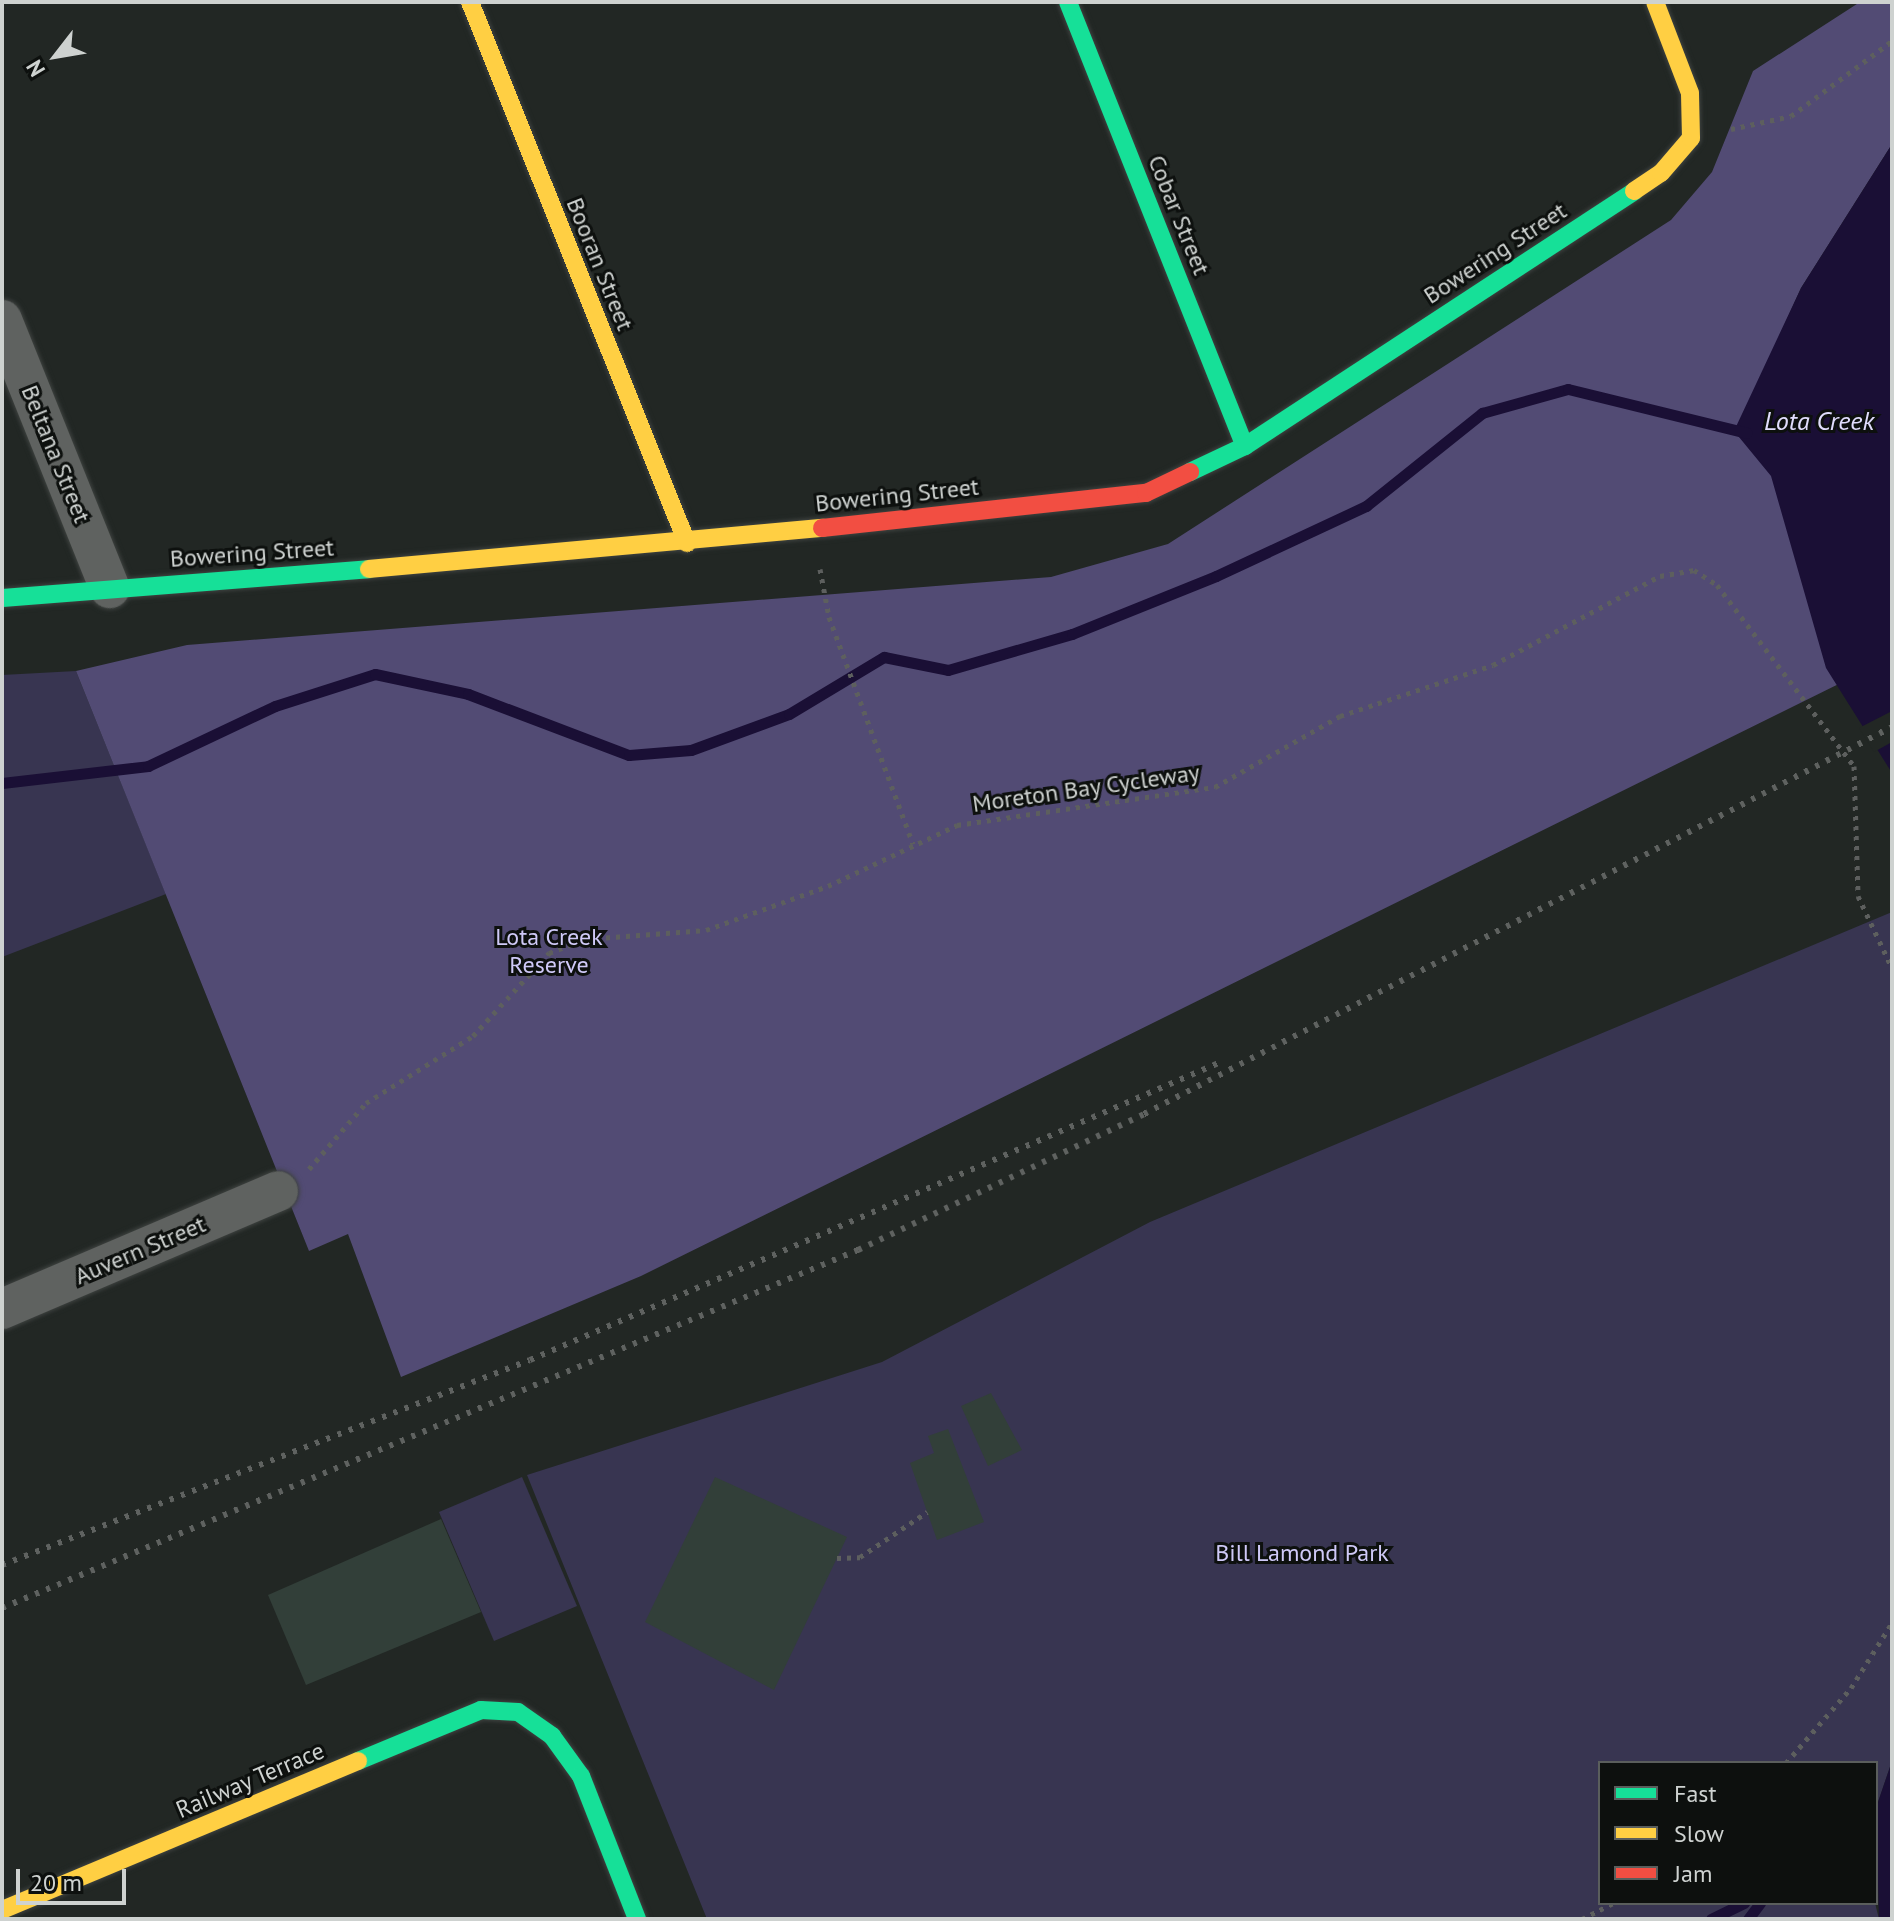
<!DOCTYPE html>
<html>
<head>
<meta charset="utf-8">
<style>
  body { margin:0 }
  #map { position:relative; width:1894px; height:1921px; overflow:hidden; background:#222724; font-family:"PT Sans",sans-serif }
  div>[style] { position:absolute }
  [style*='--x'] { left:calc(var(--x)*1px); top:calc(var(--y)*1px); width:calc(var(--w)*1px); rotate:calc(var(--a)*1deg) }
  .green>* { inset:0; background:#383551 }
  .forest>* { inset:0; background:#524b74 }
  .water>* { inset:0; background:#1a0f35 }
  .pier>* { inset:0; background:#222724 }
  .stream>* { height:11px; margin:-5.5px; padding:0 5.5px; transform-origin:5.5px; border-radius:5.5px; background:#1a0f35 }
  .building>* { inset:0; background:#323f39 }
  .path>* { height:5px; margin-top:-2.5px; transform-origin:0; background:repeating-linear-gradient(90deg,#5d5f5e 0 4px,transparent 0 10px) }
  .roads { filter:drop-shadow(0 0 2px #3e4240) drop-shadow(0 0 2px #3e4240) }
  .street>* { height:40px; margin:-20px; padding:0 20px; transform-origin:20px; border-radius:20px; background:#5f6260 }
  .fast>* { height:18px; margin:-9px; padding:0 9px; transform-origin:9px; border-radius:9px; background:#16e098 }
  .slow>* { height:18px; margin:-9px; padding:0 9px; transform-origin:9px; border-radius:9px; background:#ffcf43 }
  .jam>* { height:18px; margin:-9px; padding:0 9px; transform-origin:9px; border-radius:9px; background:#f24e42 }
  .rail>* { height:6px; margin-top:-3px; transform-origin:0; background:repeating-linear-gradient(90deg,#5f6260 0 4px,transparent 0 12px) }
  span { translate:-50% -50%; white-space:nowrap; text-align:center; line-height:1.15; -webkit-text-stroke:6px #0d100e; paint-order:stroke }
  .street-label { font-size:24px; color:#ced2d0 }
  .park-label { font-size:24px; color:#cfc9f7 }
  .water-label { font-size:26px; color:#e1ddfd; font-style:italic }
  .frame { position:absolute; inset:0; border:4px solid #ced2d0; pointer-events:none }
  .legend { position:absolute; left:1598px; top:1761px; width:280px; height:144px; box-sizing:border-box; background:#0d100e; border:2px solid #5a5e5c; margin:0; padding:10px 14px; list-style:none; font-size:24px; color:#ced2d0 }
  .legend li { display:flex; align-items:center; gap:16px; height:40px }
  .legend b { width:40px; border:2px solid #5a5e5c }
  .north { position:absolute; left:16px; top:16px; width:80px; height:80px; -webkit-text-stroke:6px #0d100e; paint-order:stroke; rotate:239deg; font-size:22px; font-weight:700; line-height:32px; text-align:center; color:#ced2d0 }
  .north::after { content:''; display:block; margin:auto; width:28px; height:36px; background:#ced2d0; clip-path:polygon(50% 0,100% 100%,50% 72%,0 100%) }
  .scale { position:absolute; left:16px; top:1869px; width:110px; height:36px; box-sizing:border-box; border:4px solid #ced2d0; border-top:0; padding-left:10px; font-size:24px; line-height:28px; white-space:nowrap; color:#ced2d0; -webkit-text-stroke:6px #0d100e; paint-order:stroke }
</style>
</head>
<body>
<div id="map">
  <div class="green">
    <div style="clip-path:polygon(76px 671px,166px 894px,2px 957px,2px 675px)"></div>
    <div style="clip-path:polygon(1892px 912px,1892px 1761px,1876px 1808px,1876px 1763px,1600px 1763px,1600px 1903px,1875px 1903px,1879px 1919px,707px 1919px,527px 1475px,882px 1362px,1150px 1222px)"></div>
    <div style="clip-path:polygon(522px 1477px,577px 1606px,494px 1641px,439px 1512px)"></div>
  </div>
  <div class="forest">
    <div style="clip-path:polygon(1860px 2px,1892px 2px,1892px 144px,1801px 288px,1765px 368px,1865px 671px,641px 1276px,401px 1377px,348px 1234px,309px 1251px,76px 671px,187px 645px,1051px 577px,1168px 544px,1671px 220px,1712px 172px,1753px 71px)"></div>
  </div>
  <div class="water">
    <div style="clip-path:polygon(1892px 144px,1892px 773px,1826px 668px,1771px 476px,1734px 431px,1801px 288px)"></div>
    <div style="clip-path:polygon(1892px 1761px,1892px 1919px,1879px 1919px,1876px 1808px)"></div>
  </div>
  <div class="pier">
    <div style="clip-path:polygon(1892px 711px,1892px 742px,1874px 752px,1859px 728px)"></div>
  </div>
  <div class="stream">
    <div style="--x:2;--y:783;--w:147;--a:-6.6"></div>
    <div style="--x:148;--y:766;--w:140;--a:-25.3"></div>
    <div style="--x:275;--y:706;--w:105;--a:-17.7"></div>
    <div style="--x:375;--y:674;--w:95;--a:12.1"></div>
    <div style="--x:468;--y:694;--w:172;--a:20.8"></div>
    <div style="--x:629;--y:755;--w:62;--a:-4.6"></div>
    <div style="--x:691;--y:750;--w:104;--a:-20.2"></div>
    <div style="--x:789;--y:714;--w:111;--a:-31"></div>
    <div style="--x:884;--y:657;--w:65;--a:11.5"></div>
    <div style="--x:948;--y:670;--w:129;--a:-16.2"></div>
    <div style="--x:1072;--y:634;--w:155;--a:-21.9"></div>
    <div style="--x:1216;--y:576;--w:166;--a:-25"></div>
    <div style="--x:1366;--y:506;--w:149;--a:-38.7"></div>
    <div style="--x:1482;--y:413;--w:89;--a:-15.6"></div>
    <div style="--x:1568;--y:389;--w:184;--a:13.8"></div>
    <div style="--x:1711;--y:1919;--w:37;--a:-26"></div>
    <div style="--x:1748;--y:1919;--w:20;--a:-53"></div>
  </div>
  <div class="building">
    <div style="clip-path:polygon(991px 1393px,1022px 1450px,988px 1466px,961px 1406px)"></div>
    <div style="clip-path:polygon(948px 1429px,984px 1522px,937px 1540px,910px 1463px,934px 1453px,928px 1436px)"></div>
    <div style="clip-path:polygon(715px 1477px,847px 1537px,774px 1690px,645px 1622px)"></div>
    <div style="clip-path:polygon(441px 1519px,481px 1612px,306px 1685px,268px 1595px)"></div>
  </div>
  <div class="path">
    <div style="--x:1731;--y:129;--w:61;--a:-12.2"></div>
    <div style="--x:1791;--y:116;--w:126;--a:-36.6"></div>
    <div style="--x:820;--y:569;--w:49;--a:79.4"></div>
    <div style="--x:829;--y:617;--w:242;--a:69.7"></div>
    <div style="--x:309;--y:1169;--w:87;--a:-49.2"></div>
    <div style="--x:366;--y:1103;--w:126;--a:-32.1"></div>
    <div style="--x:473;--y:1036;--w:113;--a:-47.5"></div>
    <div style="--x:549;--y:953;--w:40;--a:-21"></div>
    <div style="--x:586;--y:939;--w:120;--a:-4.3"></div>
    <div style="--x:706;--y:930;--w:130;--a:-19.8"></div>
    <div style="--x:828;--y:886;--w:143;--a:-25.3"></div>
    <div style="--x:957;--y:825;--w:261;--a:-8.4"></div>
    <div style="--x:1215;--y:787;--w:144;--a:-29.6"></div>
    <div style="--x:1340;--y:716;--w:161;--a:-18.4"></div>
    <div style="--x:1493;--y:665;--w:189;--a:-28.1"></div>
    <div style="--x:1660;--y:576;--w:35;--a:-10"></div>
    <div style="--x:1694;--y:570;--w:27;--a:33"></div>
    <div style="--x:1717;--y:585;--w:227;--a:52.9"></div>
    <div style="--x:1854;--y:766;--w:130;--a:88.2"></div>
    <div style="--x:1858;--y:896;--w:80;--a:64.7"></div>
    <div style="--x:837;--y:1558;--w:23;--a:-2"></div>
    <div style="--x:860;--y:1557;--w:81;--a:-33.9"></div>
    <div style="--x:1786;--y:1763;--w:99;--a:-49.1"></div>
    <div style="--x:1851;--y:1688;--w:77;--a:-57.8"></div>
    <div style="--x:1582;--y:1919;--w:35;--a:-27"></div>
  </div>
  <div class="roads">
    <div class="street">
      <div style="--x:2;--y:320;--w:289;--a:68.1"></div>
      <div style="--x:2;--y:1309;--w:300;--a:-23.1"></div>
    </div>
    <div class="fast">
      <div style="--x:1068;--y:2;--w:478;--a:68.3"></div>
      <div style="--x:1190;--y:472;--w:61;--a:-25.3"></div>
      <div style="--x:1245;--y:446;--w:465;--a:-33.2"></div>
      <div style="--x:2;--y:598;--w:368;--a:-4.5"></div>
      <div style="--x:358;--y:1761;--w:133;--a:-22.5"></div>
      <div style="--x:481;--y:1710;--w:37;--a:3"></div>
      <div style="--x:518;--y:1712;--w:42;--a:35.2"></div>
      <div style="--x:552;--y:1736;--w:49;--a:54.1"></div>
      <div style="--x:581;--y:1776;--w:154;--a:68.6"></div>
    </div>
    <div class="slow">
      <div style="--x:470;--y:2;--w:583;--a:68.14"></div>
      <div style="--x:1634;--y:191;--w:32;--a:-34"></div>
      <div style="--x:1661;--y:173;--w:46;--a:-49.4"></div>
      <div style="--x:1691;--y:138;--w:45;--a:-91.3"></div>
      <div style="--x:1690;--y:93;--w:97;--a:-111"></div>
      <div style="--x:369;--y:569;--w:455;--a:-5.2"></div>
      <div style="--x:2;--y:1910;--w:386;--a:-22.7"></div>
    </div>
    <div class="jam">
      <div style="--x:822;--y:528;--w:326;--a:-6.2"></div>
      <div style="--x:1146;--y:493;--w:49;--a:-25.5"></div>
    </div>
  </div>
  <div class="rail">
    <div style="--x:2;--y:1565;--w:566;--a:-21.22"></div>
    <div style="--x:530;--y:1360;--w:753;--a:-23.33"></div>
    <div style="--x:2;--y:1608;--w:928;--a:-22.7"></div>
    <div style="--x:858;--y:1250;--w:317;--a:-25.4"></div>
    <div style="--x:1144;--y:1114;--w:842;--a:-27.36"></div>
  </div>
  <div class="street-label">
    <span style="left:1179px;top:215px;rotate:68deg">Cobar Street</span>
    <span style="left:1495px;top:253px;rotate:-33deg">Bowering Street</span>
    <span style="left:600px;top:264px;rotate:68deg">Booran Street</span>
    <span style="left:56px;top:454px;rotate:68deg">Beltana Street</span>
    <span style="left:897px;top:495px;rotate:-6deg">Bowering Street</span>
    <span style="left:252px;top:553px;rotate:-4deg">Bowering Street</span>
    <span style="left:1086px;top:788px;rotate:-8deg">Moreton Bay Cycleway</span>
    <span style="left:140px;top:1250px;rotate:-23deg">Auvern Street</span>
    <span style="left:250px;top:1780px;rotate:-23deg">Railway Terrace</span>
  </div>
  <div class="park-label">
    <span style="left:549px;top:951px">Lota Creek<br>Reserve</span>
    <span style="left:1302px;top:1553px">Bill Lamond Park</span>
  </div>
  <div class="water-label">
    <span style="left:1819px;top:421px">Lota Creek</span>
  </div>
  <div class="frame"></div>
  <ul class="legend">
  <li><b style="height:10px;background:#16e098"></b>Fast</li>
  <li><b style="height:10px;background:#ffcf43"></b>Slow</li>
  <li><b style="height:10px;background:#f24e42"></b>Jam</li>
  </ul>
  <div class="north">N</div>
  <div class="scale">20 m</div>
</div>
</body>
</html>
